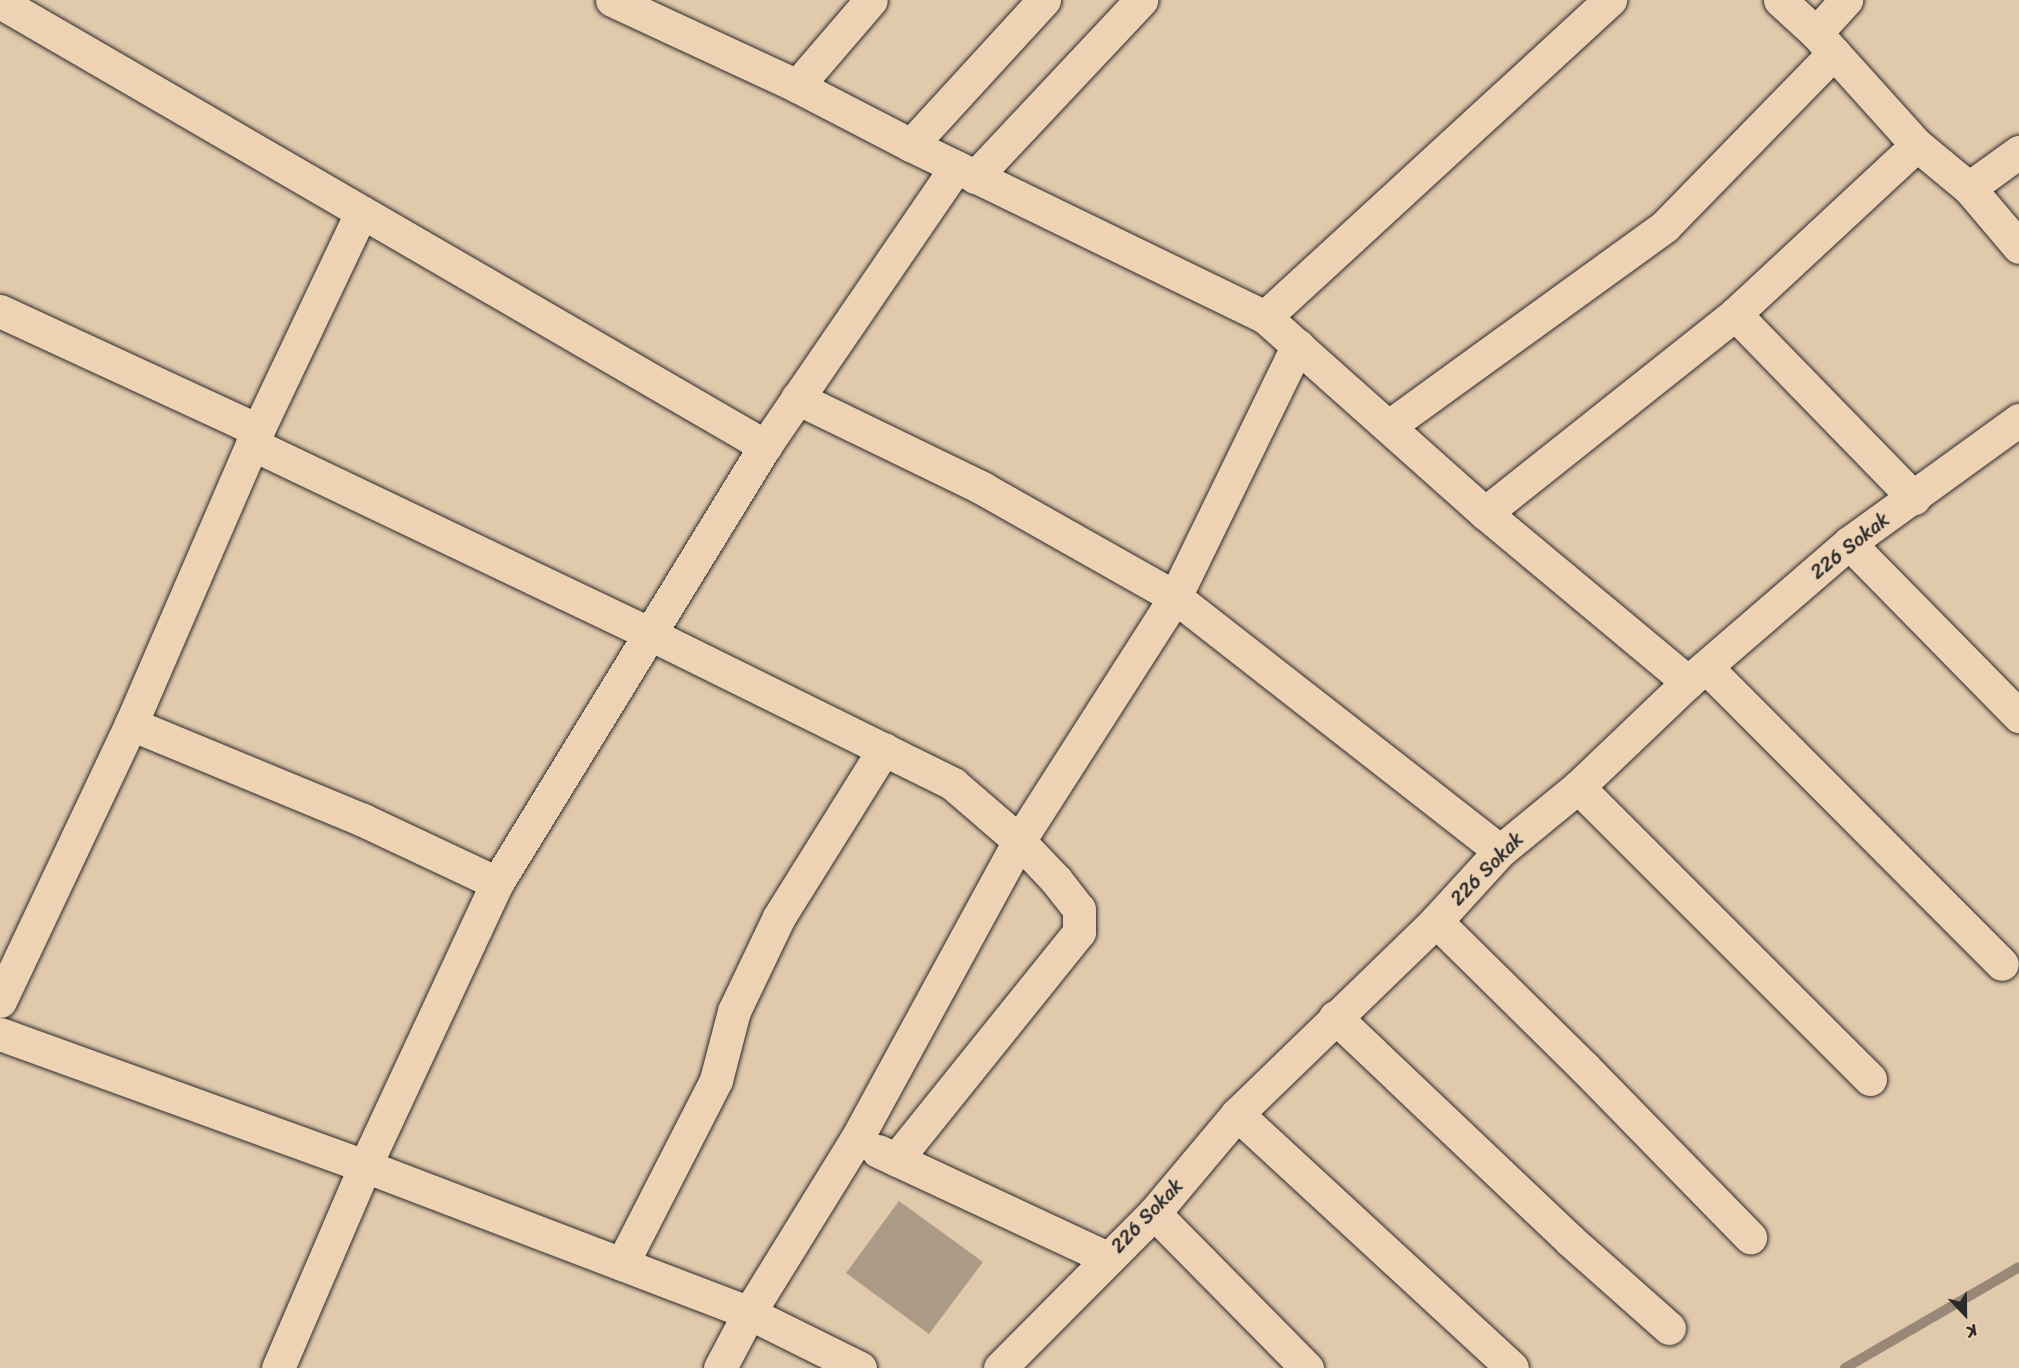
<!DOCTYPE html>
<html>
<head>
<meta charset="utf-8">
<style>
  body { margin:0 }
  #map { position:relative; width:2019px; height:1368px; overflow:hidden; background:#e1c9ac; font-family:Sriracha,sans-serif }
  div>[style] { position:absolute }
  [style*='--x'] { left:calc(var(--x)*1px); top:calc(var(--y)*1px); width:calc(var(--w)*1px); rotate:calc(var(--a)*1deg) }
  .stream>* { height:10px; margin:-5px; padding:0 5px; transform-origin:5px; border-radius:5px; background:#978877 }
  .building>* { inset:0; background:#ab9a86 }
  .roads { filter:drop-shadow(0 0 2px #2b2b2b) drop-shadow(0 0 2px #2b2b2b) }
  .minor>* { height:33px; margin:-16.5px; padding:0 16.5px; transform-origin:16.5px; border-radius:16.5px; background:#edd3b4 }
  .tertiary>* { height:33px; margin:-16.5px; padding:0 16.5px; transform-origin:16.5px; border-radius:16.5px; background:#edd3b4 }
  span { translate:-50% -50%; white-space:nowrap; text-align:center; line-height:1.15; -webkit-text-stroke:5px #edd3b4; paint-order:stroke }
  .street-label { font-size:20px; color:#2b2b2b }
  .north { position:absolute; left:1935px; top:1284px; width:60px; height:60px; -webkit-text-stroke:4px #edd3b4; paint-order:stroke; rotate:158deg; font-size:16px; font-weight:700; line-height:24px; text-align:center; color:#2b2b2b }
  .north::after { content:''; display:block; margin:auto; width:21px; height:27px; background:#2b2b2b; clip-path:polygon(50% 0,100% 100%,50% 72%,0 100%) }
</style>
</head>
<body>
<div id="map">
  <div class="stream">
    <div style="--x:1845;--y:1368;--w:201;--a:-30.1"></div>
  </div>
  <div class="building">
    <div style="clip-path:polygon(899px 1201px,983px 1262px,929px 1334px,846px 1273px)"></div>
  </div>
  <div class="roads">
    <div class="minor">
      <div style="--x:612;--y:0;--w:204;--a:24.9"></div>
      <div style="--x:797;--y:86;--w:128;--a:27.4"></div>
      <div style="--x:911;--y:145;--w:394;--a:25.9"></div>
      <div style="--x:1265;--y:317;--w:295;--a:41.7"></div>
      <div style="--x:1485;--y:513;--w:264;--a:39.8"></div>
      <div style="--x:1780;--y:0;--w:49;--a:42.5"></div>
      <div style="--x:1816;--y:33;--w:151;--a:48"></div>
      <div style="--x:1917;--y:145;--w:67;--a:39.6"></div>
      <div style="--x:1969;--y:188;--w:77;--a:49.7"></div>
      <div style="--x:0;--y:2;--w:885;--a:30.13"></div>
      <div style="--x:1816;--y:33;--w:45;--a:-47.7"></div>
      <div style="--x:797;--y:86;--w:113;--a:-49.3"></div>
      <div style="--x:911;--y:145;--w:197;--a:-47.5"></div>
      <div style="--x:975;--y:177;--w:243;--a:-46.8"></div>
      <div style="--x:1969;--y:188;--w:62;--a:-35.8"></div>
      <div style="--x:0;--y:311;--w:284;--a:24.8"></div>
      <div style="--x:1735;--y:314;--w:257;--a:45.8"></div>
      <div style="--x:1265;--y:317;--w:469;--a:-42.6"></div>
      <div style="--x:797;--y:398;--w:206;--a:25.9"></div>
      <div style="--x:982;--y:488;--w:222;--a:29.5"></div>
      <div style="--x:1175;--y:597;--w:412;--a:38"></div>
      <div style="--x:1389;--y:426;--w:341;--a:-35.9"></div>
      <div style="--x:1665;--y:226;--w:242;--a:-45.7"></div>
      <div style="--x:252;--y:444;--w:441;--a:25.5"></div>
      <div style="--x:650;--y:634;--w:338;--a:26.3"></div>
      <div style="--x:953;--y:784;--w:87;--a:40.8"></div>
      <div style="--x:1019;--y:841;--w:54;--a:46.5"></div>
      <div style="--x:1056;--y:880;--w:37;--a:52"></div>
      <div style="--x:1079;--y:909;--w:23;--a:90"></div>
      <div style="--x:1079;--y:932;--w:292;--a:128.8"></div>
      <div style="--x:1485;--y:513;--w:320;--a:-38.5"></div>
      <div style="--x:1735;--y:314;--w:248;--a:-42.9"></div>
      <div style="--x:1849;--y:543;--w:243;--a:45.5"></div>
      <div style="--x:1706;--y:667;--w:419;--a:45.1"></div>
      <div style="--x:131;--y:724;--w:251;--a:22.5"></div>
      <div style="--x:363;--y:820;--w:148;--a:25.2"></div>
      <div style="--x:1578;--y:787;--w:413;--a:45"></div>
      <div style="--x:1436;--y:921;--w:208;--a:44.6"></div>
      <div style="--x:1584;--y:1067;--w:238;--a:45.7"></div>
      <div style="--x:0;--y:1001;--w:306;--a:-64.7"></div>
      <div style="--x:131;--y:724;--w:320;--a:-66.6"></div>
      <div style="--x:258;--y:430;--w:240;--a:-64.6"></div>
      <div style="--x:1335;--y:1017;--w:325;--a:43.5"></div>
      <div style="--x:1571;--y:1241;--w:131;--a:41.6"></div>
      <div style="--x:0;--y:1034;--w:388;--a:19.9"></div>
      <div style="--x:365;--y:1166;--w:411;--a:20.9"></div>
      <div style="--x:749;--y:1313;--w:124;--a:26.4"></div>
      <div style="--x:1237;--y:1114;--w:374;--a:42.7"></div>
      <div style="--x:878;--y:1151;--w:253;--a:25"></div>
      <div style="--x:1154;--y:1213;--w:218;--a:45.4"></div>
      <div style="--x:622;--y:1264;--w:207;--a:-62.9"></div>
      <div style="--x:716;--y:1080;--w:71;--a:-75.4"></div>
      <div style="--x:734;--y:1011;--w:104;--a:-64.4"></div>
      <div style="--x:779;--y:917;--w:198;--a:-58"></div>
      <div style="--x:278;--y:1368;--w:220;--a:-66.7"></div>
      <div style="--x:365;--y:1166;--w:312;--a:-65"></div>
      <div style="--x:497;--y:883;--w:513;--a:-58.48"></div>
      <div style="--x:765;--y:446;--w:338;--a:-55.6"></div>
      <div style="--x:720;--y:1368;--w:62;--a:-62.2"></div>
      <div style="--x:749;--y:1313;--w:203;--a:-58.3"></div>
      <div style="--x:856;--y:1140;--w:341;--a:-61.4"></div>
      <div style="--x:1019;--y:841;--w:290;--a:-57.4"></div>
      <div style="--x:1175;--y:597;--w:280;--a:-64"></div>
    </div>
    <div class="tertiary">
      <div style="--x:1000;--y:1368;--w:218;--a:-45.2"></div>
      <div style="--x:1154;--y:1213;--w:129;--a:-50"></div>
      <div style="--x:1237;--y:1114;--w:277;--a:-44.1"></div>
      <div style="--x:1436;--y:921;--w:95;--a:-47.6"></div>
      <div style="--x:1500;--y:851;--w:101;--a:-39.4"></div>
      <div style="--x:1578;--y:787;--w:152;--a:-43.7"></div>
      <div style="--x:1688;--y:682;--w:213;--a:-40.8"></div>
      <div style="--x:1849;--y:543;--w:210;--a:-35.9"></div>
    </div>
  </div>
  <div class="street-label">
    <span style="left:1850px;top:546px;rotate:-38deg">226 Sokak</span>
    <span style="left:1487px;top:869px;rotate:-45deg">226 Sokak</span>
    <span style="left:1147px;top:1216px;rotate:-46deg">226 Sokak</span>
  </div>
  <div class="north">K</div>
</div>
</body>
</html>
